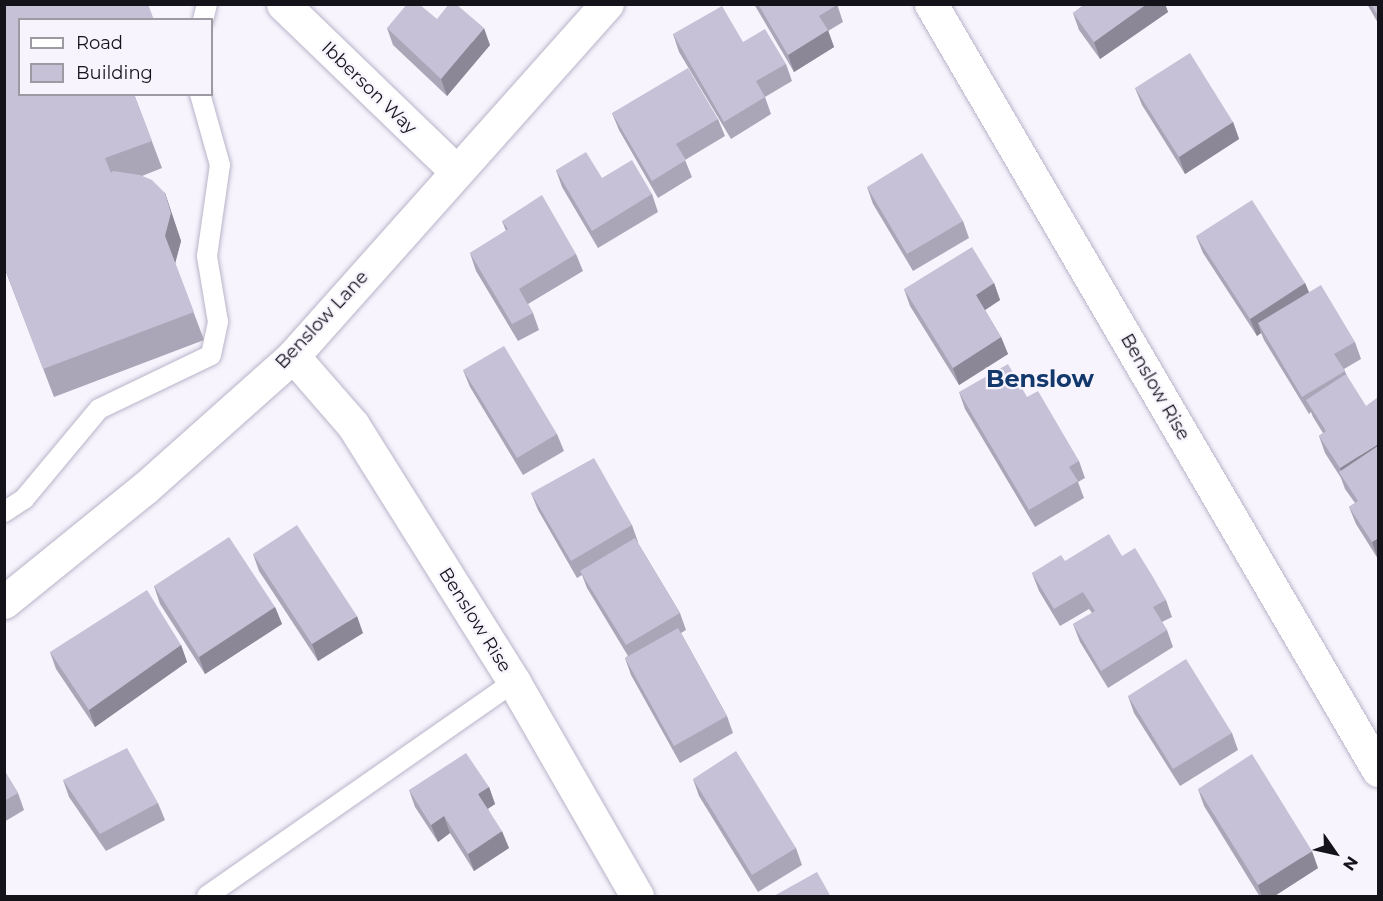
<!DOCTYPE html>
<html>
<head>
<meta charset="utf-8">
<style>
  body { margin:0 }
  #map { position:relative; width:1383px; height:901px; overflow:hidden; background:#f7f4fd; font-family:Montserrat,sans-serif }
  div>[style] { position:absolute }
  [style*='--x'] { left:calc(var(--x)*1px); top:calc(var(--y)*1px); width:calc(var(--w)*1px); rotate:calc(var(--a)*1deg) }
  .roads { filter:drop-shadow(0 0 2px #b9b4c9) drop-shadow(0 0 2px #b9b4c9) }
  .service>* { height:20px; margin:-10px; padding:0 10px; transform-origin:10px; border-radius:10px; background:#fff }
  .minor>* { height:33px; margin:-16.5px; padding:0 16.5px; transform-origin:16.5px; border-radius:16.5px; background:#fff }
  .wall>* { inset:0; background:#aaa6b8 }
  .shaded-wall>* { inset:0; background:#8b8796 }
  .building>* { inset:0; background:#c6c1d6 }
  span { translate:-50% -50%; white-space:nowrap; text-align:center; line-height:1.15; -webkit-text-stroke:4.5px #f7f4fd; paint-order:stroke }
  .street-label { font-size:18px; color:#15131a }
  .district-label { font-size:24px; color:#13386c; font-weight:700 }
  .frame { position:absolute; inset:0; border:6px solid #15131a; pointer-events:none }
  .legend { position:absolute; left:18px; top:18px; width:195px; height:78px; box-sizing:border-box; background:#f7f4fd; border:2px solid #9d9aa2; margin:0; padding:8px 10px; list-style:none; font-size:18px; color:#15131a }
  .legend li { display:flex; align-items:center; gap:12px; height:30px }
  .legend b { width:30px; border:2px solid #9d9aa2 }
  .north { position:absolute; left:1305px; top:823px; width:60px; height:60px; -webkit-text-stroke:4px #f7f4fd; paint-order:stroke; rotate:124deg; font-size:16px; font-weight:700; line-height:24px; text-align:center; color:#15131a }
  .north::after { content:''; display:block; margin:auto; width:21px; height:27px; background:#15131a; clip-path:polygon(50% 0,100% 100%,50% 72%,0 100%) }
</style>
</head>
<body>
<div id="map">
  <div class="roads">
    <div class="service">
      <div style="--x:203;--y:20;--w:16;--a:-76"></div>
      <div style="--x:4;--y:512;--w:24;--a:-33"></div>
      <div style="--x:24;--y:499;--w:117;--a:-50.2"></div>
      <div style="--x:99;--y:409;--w:124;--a:-25.7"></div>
      <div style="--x:211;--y:355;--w:34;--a:-78"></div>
      <div style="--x:218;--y:322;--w:67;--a:-99.5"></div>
      <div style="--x:207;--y:256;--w:92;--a:-81.9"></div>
      <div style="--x:220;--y:165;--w:74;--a:-105.7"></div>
      <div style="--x:207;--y:896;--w:374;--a:-34.9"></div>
    </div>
    <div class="minor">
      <div style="--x:283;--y:4;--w:240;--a:44"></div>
      <div style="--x:931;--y:4;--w:887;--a:59.73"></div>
      <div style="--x:293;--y:356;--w:91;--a:49"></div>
      <div style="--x:353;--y:425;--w:303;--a:57.9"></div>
      <div style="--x:514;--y:682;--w:247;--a:60.1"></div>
      <div style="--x:4;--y:602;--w:181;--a:-39"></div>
      <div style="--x:145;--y:488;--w:198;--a:-41.7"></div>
      <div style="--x:293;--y:356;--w:472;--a:-48.3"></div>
    </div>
  </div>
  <div class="wall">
    <div style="clip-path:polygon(754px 4px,837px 4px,843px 22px,828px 31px,834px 47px,794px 72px)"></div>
    <div style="clip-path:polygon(1083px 4px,1165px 4px,1168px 12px,1100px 59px,1079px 30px,1073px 13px,1084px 5px)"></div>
    <div style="clip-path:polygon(1367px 4px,1378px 4px,1378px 23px)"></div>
    <div style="clip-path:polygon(20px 20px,134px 94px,162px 168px,142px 176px,165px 193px,181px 241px,175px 263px,204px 340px,54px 397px,4px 267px)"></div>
    <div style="clip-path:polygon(387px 28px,490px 45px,447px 96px,393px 45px)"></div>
    <div style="clip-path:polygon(673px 34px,743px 42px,786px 64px,792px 81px,765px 97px,771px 114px,731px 139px,679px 52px)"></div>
    <div style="clip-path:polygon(1135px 88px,1233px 122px,1239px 139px,1185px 174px,1142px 105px)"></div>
    <div style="clip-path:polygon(612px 113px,718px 119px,725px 136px,685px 160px,692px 177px,658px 198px,619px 130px)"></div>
    <div style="clip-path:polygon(556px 170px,602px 178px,652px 194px,658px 212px,598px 248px,562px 187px)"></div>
    <div style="clip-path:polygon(867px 187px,963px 221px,969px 238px,913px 271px,873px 204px)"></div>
    <div style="clip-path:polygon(502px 221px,576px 254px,583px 271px,528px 304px,533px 313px,539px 330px,518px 341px,476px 271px,470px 253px,506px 231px)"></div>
    <div style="clip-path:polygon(1196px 236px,1305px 283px,1309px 292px,1355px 342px,1361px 359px,1344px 369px,1347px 376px,1378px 559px,1356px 524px,1349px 507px,1355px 503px,1345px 489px,1341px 478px,1325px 453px,1319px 436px,1323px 433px,1313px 417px,1311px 412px,1309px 414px,1264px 340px,1261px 333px,1257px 336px,1203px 253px)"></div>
    <div style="clip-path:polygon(994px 283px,1000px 300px,985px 310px,1001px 337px,1008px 354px,959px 385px,910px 306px,904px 289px)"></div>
    <div style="clip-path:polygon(463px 370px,557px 434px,564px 451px,523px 475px,470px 387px)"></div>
    <div style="clip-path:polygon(959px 392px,1027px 397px,1079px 461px,1085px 478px,1078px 482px,1084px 498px,1035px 527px,965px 409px)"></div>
    <div style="clip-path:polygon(531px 493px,632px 525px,638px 542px,638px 543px,680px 613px,686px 630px,681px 633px,727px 716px,733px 733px,680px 763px,631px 675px,625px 658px,628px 656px,587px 588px,582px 575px,577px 578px,538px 510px)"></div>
    <div style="clip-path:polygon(253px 554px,363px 633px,318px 661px,259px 571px)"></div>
    <div style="clip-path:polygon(1122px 556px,1166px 600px,1172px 617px,1162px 622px,1167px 630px,1173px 647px,1108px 688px,1080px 642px,1073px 624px,1092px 613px,1089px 609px,1060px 626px,1039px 591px,1032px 573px,1065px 561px)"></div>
    <div style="clip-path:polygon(154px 586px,275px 607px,282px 624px,205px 674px,160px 604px)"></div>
    <div style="clip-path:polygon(181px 645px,187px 662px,95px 727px,56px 669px,50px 652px)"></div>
    <div style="clip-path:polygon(1128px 696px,1232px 733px,1238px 750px,1180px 786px,1134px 713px)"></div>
    <div style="clip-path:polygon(4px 770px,18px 793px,24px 810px,4px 822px)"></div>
    <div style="clip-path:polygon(693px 779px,796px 848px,802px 865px,758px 892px,699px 796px)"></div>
    <div style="clip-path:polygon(63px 780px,158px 803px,165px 820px,106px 851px,69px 797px)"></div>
    <div style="clip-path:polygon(489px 787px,495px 804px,488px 809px,509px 848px,474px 871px,450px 833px,438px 842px,415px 807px,409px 790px)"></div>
    <div style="clip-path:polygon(1198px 789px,1318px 868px,1273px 897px,1260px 897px,1204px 806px)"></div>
  </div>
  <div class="shaded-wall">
    <div style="clip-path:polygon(1147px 4px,1165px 4px,1168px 12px,1100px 59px,1094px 42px)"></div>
    <div style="clip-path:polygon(484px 28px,490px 45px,447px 96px,441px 79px)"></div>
    <div style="clip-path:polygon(828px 30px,834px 47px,794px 72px,788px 55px)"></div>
    <div style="clip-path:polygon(1233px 122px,1239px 139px,1185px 174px,1179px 157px)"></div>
    <div style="clip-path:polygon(165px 193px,181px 241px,175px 264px,165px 236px)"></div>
    <div style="clip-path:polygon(994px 283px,1000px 300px,982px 312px,976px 295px)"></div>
    <div style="clip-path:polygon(1305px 283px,1312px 300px,1258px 323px,1261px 333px,1257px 336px,1250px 319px)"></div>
    <div style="clip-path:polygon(1001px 337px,1008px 354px,959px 385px,953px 368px)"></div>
    <div style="clip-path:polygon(1378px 444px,1378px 464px,1344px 478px,1340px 468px)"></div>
    <div style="clip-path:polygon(1378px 538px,1378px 559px,1372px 542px)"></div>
    <div style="clip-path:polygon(275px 607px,282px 624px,205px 674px,199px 657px)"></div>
    <div style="clip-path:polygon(357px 616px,363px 633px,318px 661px,312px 644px)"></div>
    <div style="clip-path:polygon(181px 645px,187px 662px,95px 727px,89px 710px)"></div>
    <div style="clip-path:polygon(489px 787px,495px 804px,484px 811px,478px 794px)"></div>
    <div style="clip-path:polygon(444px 816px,450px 833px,438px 842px,431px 825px)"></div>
    <div style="clip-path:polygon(502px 831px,509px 848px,474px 871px,468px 854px)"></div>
    <div style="clip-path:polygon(1312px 851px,1318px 868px,1273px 897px,1262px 897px,1258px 885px)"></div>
  </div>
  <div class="building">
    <div style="clip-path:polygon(4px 4px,148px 4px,154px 20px,20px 20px,20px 94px,134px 94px,152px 141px,105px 158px,111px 173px,113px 171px,140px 175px,152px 180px,165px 193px,171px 213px,165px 236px,194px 312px,43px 369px,4px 266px)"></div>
    <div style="clip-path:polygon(407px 4px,419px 4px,437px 19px,449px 4px,456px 4px,484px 28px,441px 79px,387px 28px)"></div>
    <div style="clip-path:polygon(758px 4px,837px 4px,837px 5px,819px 16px,828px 30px,788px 55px)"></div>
    <div style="clip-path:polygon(1085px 4px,1147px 4px,1094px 42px,1073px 13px)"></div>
    <div style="clip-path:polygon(1371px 4px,1378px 4px,1378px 16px)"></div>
    <div style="clip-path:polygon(722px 6px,743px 42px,765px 29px,786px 64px,756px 81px,765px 97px,724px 122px,673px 34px)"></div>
    <div style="clip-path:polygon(1190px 53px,1233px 122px,1179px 157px,1135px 88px)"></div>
    <div style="clip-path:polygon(688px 68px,718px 119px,676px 144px,686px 160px,652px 181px,612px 113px)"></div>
    <div style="clip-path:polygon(586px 152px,602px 178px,632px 160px,652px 194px,592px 231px,556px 170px)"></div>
    <div style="clip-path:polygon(922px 153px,963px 221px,907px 254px,867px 187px)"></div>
    <div style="clip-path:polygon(542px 195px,576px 254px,519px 289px,533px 313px,512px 324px,470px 253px,508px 229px,502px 221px)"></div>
    <div style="clip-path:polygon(1252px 200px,1305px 283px,1250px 319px,1196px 236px)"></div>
    <div style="clip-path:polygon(972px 247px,994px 283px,976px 295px,1001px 337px,953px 368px,904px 289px)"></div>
    <div style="clip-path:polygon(1321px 285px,1355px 342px,1334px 354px,1345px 371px,1302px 397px,1258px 323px)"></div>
    <div style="clip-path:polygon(504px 346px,557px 434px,517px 458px,463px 370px)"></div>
    <div style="clip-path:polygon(1008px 364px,1027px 397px,1038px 391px,1079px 461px,1069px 467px,1078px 481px,1029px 510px,959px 392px)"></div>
    <div style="clip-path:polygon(1346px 374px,1366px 406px,1378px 397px,1378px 444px,1340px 468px,1319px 436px,1326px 431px,1306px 400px)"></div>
    <div style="clip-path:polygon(1378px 446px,1378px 538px,1372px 542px,1349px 507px,1358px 501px,1339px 472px)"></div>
    <div style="clip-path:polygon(594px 458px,632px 525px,571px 561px,531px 493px)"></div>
    <div style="clip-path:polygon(297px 525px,357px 616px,312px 644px,253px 554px)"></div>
    <div style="clip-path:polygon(1109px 534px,1122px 556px,1135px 548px,1153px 577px,1166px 600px,1153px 607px,1167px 630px,1101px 671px,1073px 624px,1095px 611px,1083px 592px,1054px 609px,1032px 573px,1061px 555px,1065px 561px)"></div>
    <div style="clip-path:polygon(229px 537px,275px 607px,199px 657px,154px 586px)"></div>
    <div style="clip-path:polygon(635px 538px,680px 613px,626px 645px,580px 571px)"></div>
    <div style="clip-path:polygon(147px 590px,181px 645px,89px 710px,50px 652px)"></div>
    <div style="clip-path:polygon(678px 628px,727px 716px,674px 746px,625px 658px)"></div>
    <div style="clip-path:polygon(1186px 659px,1232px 733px,1173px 769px,1128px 696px)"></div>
    <div style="clip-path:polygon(127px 748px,158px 803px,100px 834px,63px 780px)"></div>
    <div style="clip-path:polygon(736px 751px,796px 848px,752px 875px,693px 779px)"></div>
    <div style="clip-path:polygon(466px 753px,489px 787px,478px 794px,502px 831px,468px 854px,444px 816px,431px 825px,409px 790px)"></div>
    <div style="clip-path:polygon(1252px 754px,1312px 851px,1258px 885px,1198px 789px)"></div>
    <div style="clip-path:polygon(4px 770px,18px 793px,4px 801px)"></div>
    <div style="clip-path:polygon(817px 872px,831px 897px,772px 897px)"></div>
  </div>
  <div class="street-label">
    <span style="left:369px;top:88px;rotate:44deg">Ibberson Way</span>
    <span style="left:322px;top:320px;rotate:-47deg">Benslow Lane</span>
    <span style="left:1155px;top:387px;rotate:60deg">Benslow Rise</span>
    <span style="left:475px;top:620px;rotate:58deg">Benslow Rise</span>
  </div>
  <div class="district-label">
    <span style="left:1040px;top:379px">Benslow</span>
  </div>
  <div class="frame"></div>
  <ul class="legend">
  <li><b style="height:8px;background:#fff"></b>Road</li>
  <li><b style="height:16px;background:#c6c1d6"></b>Building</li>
  </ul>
  <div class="north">N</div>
</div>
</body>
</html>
